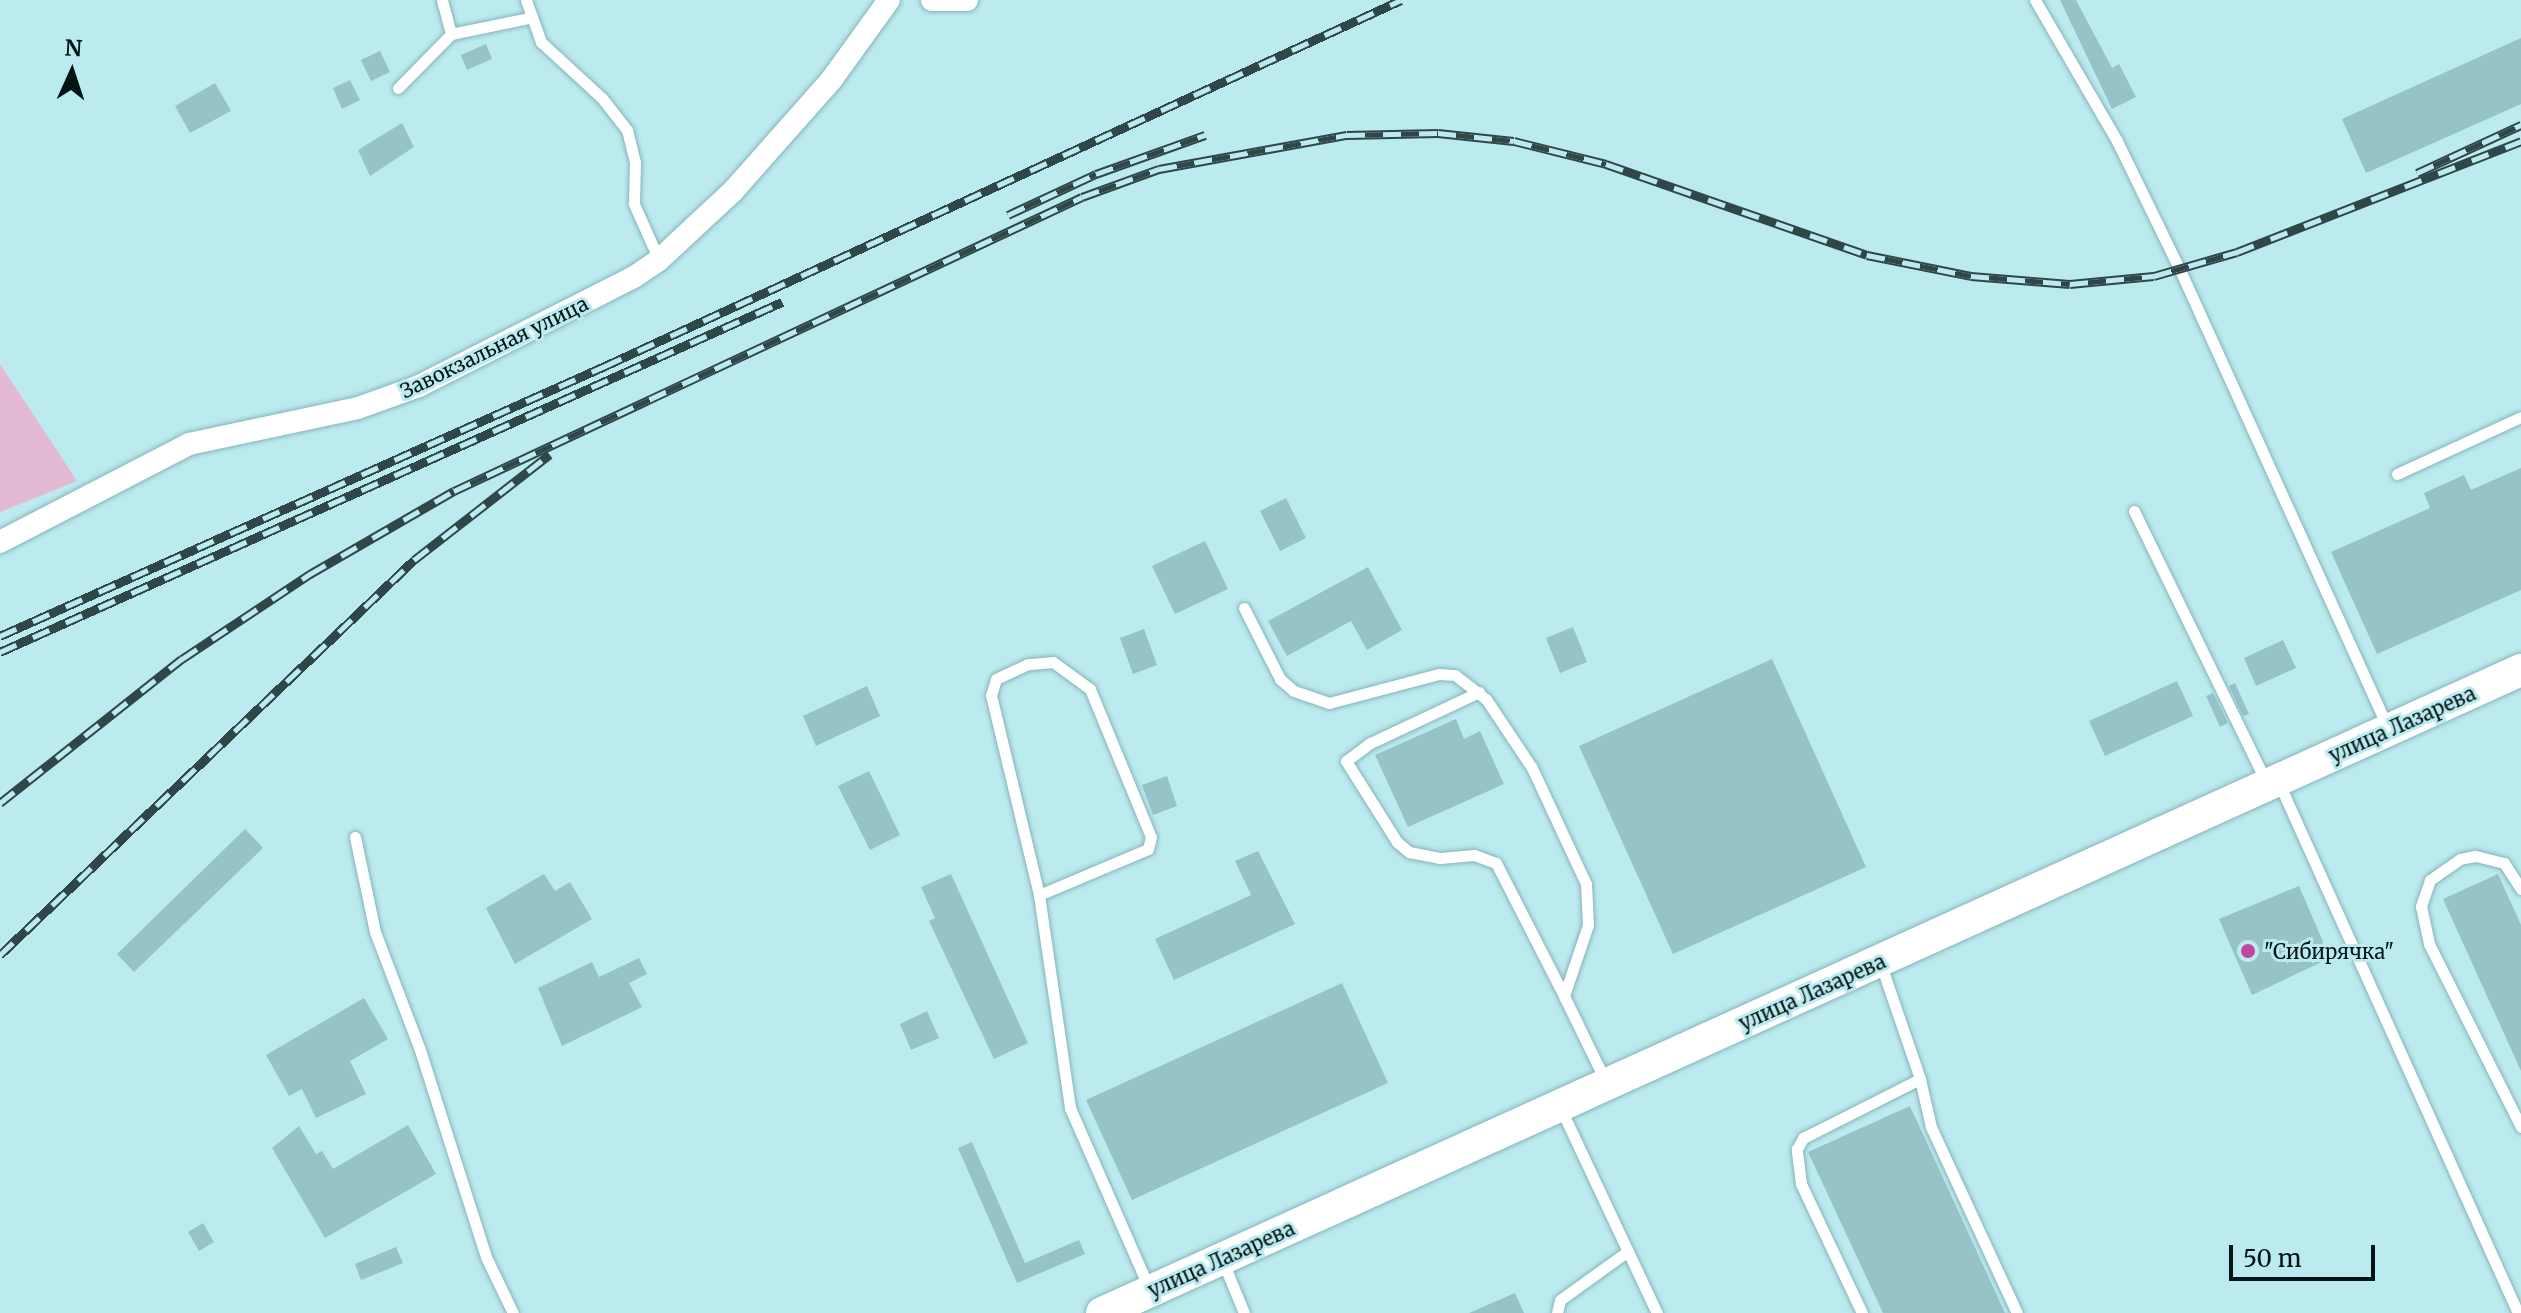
<!DOCTYPE html>
<html>
<head>
<meta charset="utf-8">
<style>
  body { margin:0 }
  #map { position:relative; width:2521px; height:1313px; overflow:hidden; background:#bbeaef; font-family:Merriweather,serif }
  div>[style] { position:absolute }
  [style*='--x'] { left:calc(var(--x)*1px); top:calc(var(--y)*1px); width:calc(var(--w)*1px); rotate:calc(var(--a)*1deg) }
  .green>* { inset:0; background:#e3b9d3 }
  .building>* { inset:0; background:#95c3c8 }
  .roads { filter:drop-shadow(0 0 2px #86b4b9) drop-shadow(0 0 2px #86b4b9) }
  .lane>* { height:11px; margin:-5.5px; padding:0 5.5px; transform-origin:5.5px; border-radius:5.5px; background:#fff }
  .street>* { height:22px; margin:-11px; padding:0 11px; transform-origin:11px; border-radius:11px; background:#fff }
  .secondary>* { height:32px; margin:-16px; padding:0 16px; transform-origin:16px; border-radius:16px; background:#fff }
  .rail>* { height:9px; margin-top:-4.5px; transform-origin:0; background:repeating-linear-gradient(90deg,#bbeaef 0 18px,#2f4749 0 36px); box-sizing:border-box; border-block:2px solid #2f4749 }
  .dots>* { width:22px; height:22px; translate:-50% -50%; box-sizing:border-box; border:4px solid #bbeaef; border-radius:50% }
  span { translate:-50% -50%; white-space:nowrap; text-align:center; line-height:1.15; -webkit-text-stroke:6px #bbeaef; paint-order:stroke }
  .street-label { font-size:20px; color:#031416 }
  .poi-label { font-size:20px; color:#031416 }
  .left { translate:0 -50%; text-align:left }
  .north { position:absolute; left:32px; top:32px; width:80px; height:80px; -webkit-text-stroke:6px #bbeaef; paint-order:stroke; rotate:3deg; font-size:22px; font-weight:700; line-height:32px; text-align:center; color:#031416 }
  .north::after { content:''; display:block; margin:auto; width:28px; height:36px; background:#031416; clip-path:polygon(50% 0,100% 100%,50% 72%,0 100%) }
  .scale { position:absolute; left:2229px; top:1245px; width:146px; height:36px; box-sizing:border-box; border:4px solid #031416; border-top:0; padding-left:10px; font-size:24px; line-height:28px; white-space:nowrap; color:#031416; -webkit-text-stroke:6px #bbeaef; paint-order:stroke }
</style>
</head>
<body>
<div id="map">
  <div class="green">
    <div style="clip-path:polygon(0 364px,77px 481px,0 512px)"></div>
  </div>
  <div class="building">
    <div style="clip-path:polygon(2060px 0,2076px 0,2112px 68px,2119px 64px,2136px 97px,2112px 109px)"></div>
    <div style="clip-path:polygon(2521px 38px,2521px 104px,2366px 173px,2342px 119px)"></div>
    <div style="clip-path:polygon(486px 44px,492px 59px,467px 70px,461px 55px)"></div>
    <div style="clip-path:polygon(380px 51px,390px 72px,371px 81px,361px 60px)"></div>
    <div style="clip-path:polygon(350px 80px,360px 100px,342px 109px,333px 88px)"></div>
    <div style="clip-path:polygon(215px 83px,231px 111px,190px 133px,175px 106px)"></div>
    <div style="clip-path:polygon(402px 123px,414px 147px,370px 176px,358px 150px)"></div>
    <div style="clip-path:polygon(2521px 468px,2521px 590px,2377px 654px,2331px 552px,2430px 508px,2424px 493px,2464px 475px,2471px 490px)"></div>
    <div style="clip-path:polygon(1286px 498px,1306px 538px,1280px 551px,1260px 511px)"></div>
    <div style="clip-path:polygon(1205px 541px,1228px 589px,1175px 614px,1152px 566px)"></div>
    <div style="clip-path:polygon(1368px 567px,1402px 630px,1367px 650px,1351px 621px,1287px 656px,1268px 621px)"></div>
    <div style="clip-path:polygon(1573px 627px,1587px 662px,1560px 673px,1546px 638px)"></div>
    <div style="clip-path:polygon(1144px 629px,1157px 665px,1133px 674px,1120px 638px)"></div>
    <div style="clip-path:polygon(2283px 640px,2296px 668px,2256px 686px,2244px 658px)"></div>
    <div style="clip-path:polygon(1772px 659px,1866px 867px,1673px 954px,1579px 746px)"></div>
    <div style="clip-path:polygon(2177px 681px,2193px 716px,2105px 756px,2089px 721px)"></div>
    <div style="clip-path:polygon(2235px 683px,2249px 714px,2243px 716px,2229px 686px)"></div>
    <div style="clip-path:polygon(867px 686px,880px 716px,816px 746px,803px 716px)"></div>
    <div style="clip-path:polygon(2213px 693px,2228px 723px,2220px 727px,2206px 696px)"></div>
    <div style="clip-path:polygon(1456px 719px,1464px 739px,1480px 731px,1504px 784px,1408px 827px,1375px 755px)"></div>
    <div style="clip-path:polygon(869px 771px,900px 835px,870px 850px,838px 786px)"></div>
    <div style="clip-path:polygon(1167px 776px,1177px 806px,1153px 815px,1142px 785px)"></div>
    <div style="clip-path:polygon(245px 829px,263px 848px,134px 972px,117px 954px)"></div>
    <div style="clip-path:polygon(1258px 851px,1295px 924px,1174px 980px,1155px 939px,1251px 895px,1235px 861px)"></div>
    <div style="clip-path:polygon(544px 874px,555px 891px,570px 882px,592px 919px,515px 964px,486px 908px)"></div>
    <div style="clip-path:polygon(951px 874px,1028px 1043px,994px 1059px,929px 921px,935px 918px,921px 887px)"></div>
    <div style="clip-path:polygon(2498px 874px,2521px 925px,2521px 1071px,2443px 899px)"></div>
    <div style="clip-path:polygon(2299px 886px,2330px 958px,2252px 995px,2219px 919px)"></div>
    <div style="clip-path:polygon(639px 958px,647px 974px,629px 983px,642px 1007px,562px 1046px,538px 988px,592px 962px,599px 977px)"></div>
    <div style="clip-path:polygon(1342px 983px,1388px 1083px,1132px 1200px,1086px 1100px)"></div>
    <div style="clip-path:polygon(364px 998px,388px 1039px,350px 1061px,366px 1094px,316px 1118px,302px 1089px,289px 1096px,266px 1055px)"></div>
    <div style="clip-path:polygon(927px 1011px,939px 1038px,911px 1050px,900px 1024px)"></div>
    <div style="clip-path:polygon(1910px 1106px,2005px 1313px,1883px 1313px,1808px 1152px)"></div>
    <div style="clip-path:polygon(408px 1125px,436px 1174px,325px 1238px,272px 1148px,299px 1126px,316px 1154px,322px 1151px,333px 1169px)"></div>
    <div style="clip-path:polygon(972px 1142px,1025px 1263px,1079px 1240px,1085px 1254px,1017px 1283px,958px 1148px)"></div>
    <div style="clip-path:polygon(203px 1223px,214px 1242px,199px 1251px,188px 1232px)"></div>
    <div style="clip-path:polygon(396px 1247px,403px 1263px,361px 1280px,355px 1264px)"></div>
    <div style="clip-path:polygon(1515px 1293px,1524px 1313px,1469px 1313px)"></div>
  </div>
  <div class="roads">
    <div class="lane">
      <div style="--x:442;--y:0;--w:35;--a:75"></div>
      <div style="--x:526;--y:0;--w:45;--a:70.3"></div>
      <div style="--x:541;--y:42;--w:83;--a:42.6"></div>
      <div style="--x:602;--y:98;--w:41;--a:52"></div>
      <div style="--x:627;--y:130;--w:33;--a:76"></div>
      <div style="--x:635;--y:162;--w:42;--a:91.4"></div>
      <div style="--x:634;--y:204;--w:61;--a:65.9"></div>
      <div style="--x:2035;--y:0;--w:163;--a:59.8"></div>
      <div style="--x:2117;--y:141;--w:144;--a:64"></div>
      <div style="--x:2180;--y:270;--w:501;--a:65.58"></div>
      <div style="--x:398;--y:88;--w:76;--a:-45.5"></div>
      <div style="--x:451;--y:34;--w:80;--a:-11.6"></div>
      <div style="--x:2397;--y:474;--w:136;--a:-24.7"></div>
      <div style="--x:2134;--y:511;--w:304;--a:64"></div>
      <div style="--x:1244;--y:608;--w:80;--a:63.1"></div>
      <div style="--x:1280;--y:679;--w:18;--a:41"></div>
      <div style="--x:1294;--y:691;--w:37;--a:19"></div>
      <div style="--x:1329;--y:703;--w:114;--a:-14.8"></div>
      <div style="--x:1439;--y:674;--w:16;--a:4"></div>
      <div style="--x:1455;--y:675;--w:39;--a:38"></div>
      <div style="--x:1486;--y:699;--w:83;--a:56.3"></div>
      <div style="--x:1532;--y:768;--w:128;--a:65"></div>
      <div style="--x:1586;--y:884;--w:41;--a:87.2"></div>
      <div style="--x:1588;--y:925;--w:75;--a:108.7"></div>
      <div style="--x:1564;--y:996;--w:93;--a:64"></div>
      <div style="--x:1479;--y:692;--w:120;--a:154.9"></div>
      <div style="--x:1370;--y:743;--w:30;--a:143"></div>
      <div style="--x:1346;--y:761;--w:96;--a:57.8"></div>
      <div style="--x:1397;--y:842;--w:16;--a:40"></div>
      <div style="--x:1409;--y:852;--w:32;--a:11"></div>
      <div style="--x:1440;--y:858;--w:34;--a:-5"></div>
      <div style="--x:1474;--y:855;--w:23;--a:20"></div>
      <div style="--x:1496;--y:863;--w:149;--a:62.9"></div>
      <div style="--x:2278;--y:781;--w:584;--a:65.72"></div>
      <div style="--x:355;--y:837;--w:97;--a:78.1"></div>
      <div style="--x:375;--y:932;--w:126;--a:69.1"></div>
      <div style="--x:420;--y:1050;--w:217;--a:72.3"></div>
      <div style="--x:486;--y:1257;--w:62;--a:64.3"></div>
      <div style="--x:2521;--y:889;--w:31;--a:-123"></div>
      <div style="--x:2504;--y:863;--w:30;--a:-166"></div>
      <div style="--x:2475;--y:856;--w:15;--a:169"></div>
      <div style="--x:2460;--y:859;--w:37;--a:145"></div>
      <div style="--x:2430;--y:880;--w:28;--a:109"></div>
      <div style="--x:2421;--y:906;--w:39;--a:78"></div>
      <div style="--x:2429;--y:944;--w:205;--a:63.3"></div>
      <div style="--x:1039;--y:895;--w:118;--a:-22.9"></div>
      <div style="--x:1148;--y:849;--w:12;--a:-76"></div>
      <div style="--x:1151;--y:837;--w:160;--a:-112.4"></div>
      <div style="--x:1090;--y:689;--w:46;--a:-143.9"></div>
      <div style="--x:1053;--y:662;--w:25;--a:175"></div>
      <div style="--x:1028;--y:664;--w:35;--a:155"></div>
      <div style="--x:996;--y:679;--w:17;--a:107"></div>
      <div style="--x:991;--y:695;--w:206;--a:76.5"></div>
      <div style="--x:1039;--y:895;--w:215;--a:81.7"></div>
      <div style="--x:1070;--y:1108;--w:199;--a:66.3"></div>
      <div style="--x:1880;--y:962;--w:124;--a:71.1"></div>
      <div style="--x:1920;--y:1079;--w:49;--a:77.1"></div>
      <div style="--x:1931;--y:1127;--w:205;--a:65.2"></div>
      <div style="--x:1560;--y:1107;--w:228;--a:64.8"></div>
      <div style="--x:1223;--y:1262;--w:55;--a:67.6"></div>
      <div style="--x:1557;--y:1313;--w:13;--a:-77"></div>
      <div style="--x:1560;--y:1300;--w:84;--a:-35.8"></div>
      <div style="--x:1862;--y:1313;--w:143;--a:-115.3"></div>
      <div style="--x:1801;--y:1184;--w:35;--a:-97"></div>
      <div style="--x:1797;--y:1149;--w:13;--a:-61"></div>
      <div style="--x:1803;--y:1138;--w:131;--a:-26.8"></div>
    </div>
    <div class="street">
      <div style="--x:932;--y:0;--w:35;--a:0"></div>
      <div style="--x:0;--y:542;--w:213;--a:-27.4"></div>
      <div style="--x:189;--y:444;--w:173;--a:-12"></div>
      <div style="--x:358;--y:408;--w:65;--a:-19.8"></div>
      <div style="--x:419;--y:386;--w:241;--a:-26.9"></div>
      <div style="--x:634;--y:277;--w:30;--a:-34"></div>
      <div style="--x:659;--y:260;--w:101;--a:-43"></div>
      <div style="--x:733;--y:191;--w:149;--a:-48.5"></div>
      <div style="--x:832;--y:79;--w:97;--a:-54.2"></div>
    </div>
    <div class="secondary">
      <div style="--x:1102;--y:1313;--w:1558;--a:-24.38"></div>
    </div>
  </div>
  <div class="rail">
    <div style="--x:2417;--y:173;--w:115;--a:-24.8"></div>
    <div style="--x:1008;--y:215;--w:97;--a:-25"></div>
    <div style="--x:1096;--y:174;--w:116;--a:-19.7"></div>
    <div style="--x:0;--y:636;--w:663;--a:-24.05"></div>
    <div style="--x:605;--y:366;--w:876;--a:-24.69"></div>
    <div style="--x:0;--y:652;--w:857;--a:-24.11"></div>
    <div style="--x:0;--y:803;--w:232;--a:-38.4"></div>
    <div style="--x:182;--y:659;--w:154;--a:-33.6"></div>
    <div style="--x:310;--y:574;--w:166;--a:-30"></div>
    <div style="--x:454;--y:491;--w:693;--a:-25.09"></div>
    <div style="--x:1082;--y:197;--w:82;--a:-20"></div>
    <div style="--x:1159;--y:169;--w:191;--a:-10.3"></div>
    <div style="--x:1347;--y:135;--w:91;--a:-1.3"></div>
    <div style="--x:1438;--y:133;--w:76;--a:6"></div>
    <div style="--x:1514;--y:141;--w:95;--a:14"></div>
    <div style="--x:1606;--y:164;--w:276;--a:19.2"></div>
    <div style="--x:1867;--y:255;--w:106;--a:11.4"></div>
    <div style="--x:1971;--y:276;--w:99;--a:4.6"></div>
    <div style="--x:2070;--y:284;--w:84;--a:-5.4"></div>
    <div style="--x:2154;--y:276;--w:86;--a:-16.1"></div>
    <div style="--x:2237;--y:252;--w:305;--a:-21.3"></div>
    <div style="--x:0;--y:955;--w:572;--a:-43.65"></div>
    <div style="--x:414;--y:560;--w:172;--a:-37.9"></div>
  </div>
  <div class="dots">
    <div style="left:2248px;top:951px;background:#bf489d"></div>
  </div>
  <div class="street-label">
    <span style="left:494px;top:347px;rotate:-26deg">Завокзальная улица</span>
    <span style="left:2402px;top:724px;rotate:-24deg">улица Лазарева</span>
    <span style="left:1812px;top:992px;rotate:-24deg">улица Лазарева</span>
    <span style="left:1221px;top:1259px;rotate:-24deg">улица Лазарева</span>
  </div>
  <div class="poi-label">
    <span class="left" style="left:2264px;top:951px">"Сибирячка"</span>
  </div>
  <div class="north">N</div>
  <div class="scale">50 m</div>
</div>
</body>
</html>
